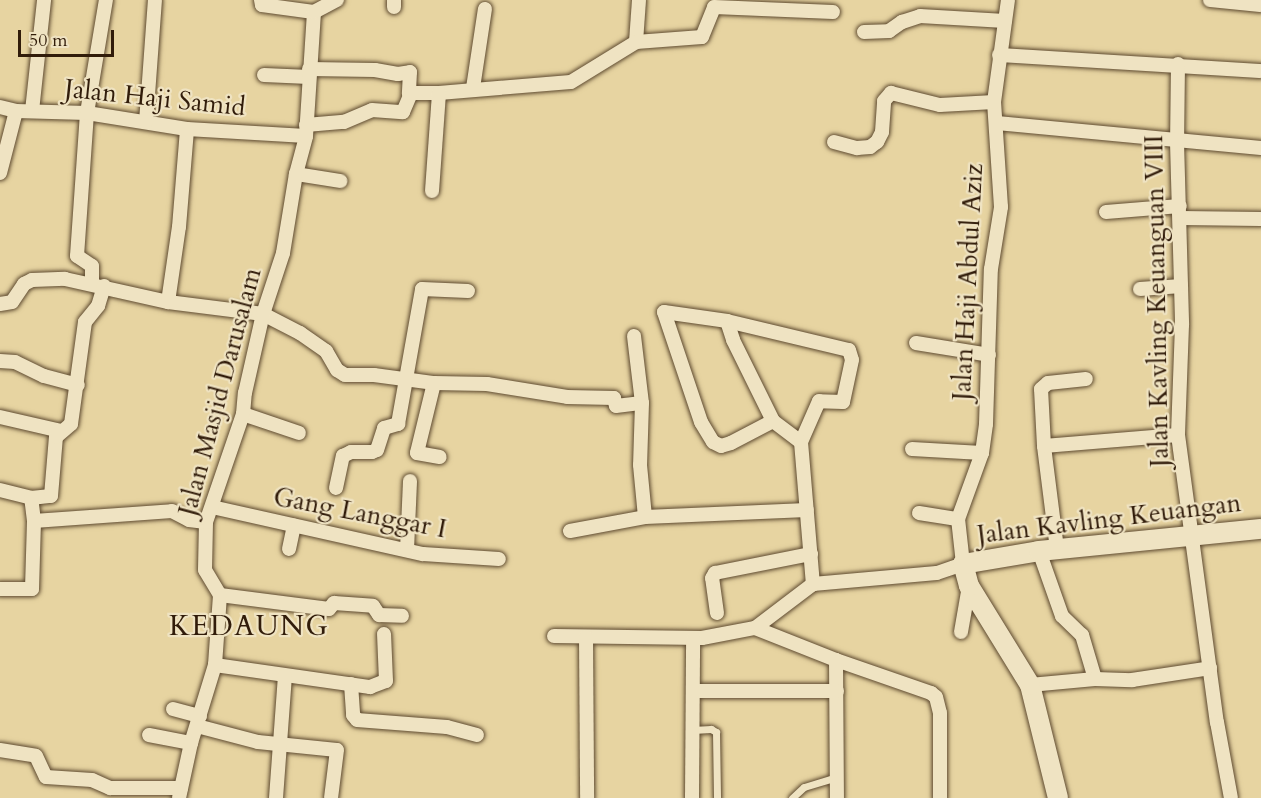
<!DOCTYPE html>
<html>
<head>
<meta charset="utf-8">
<style>
  body { margin:0 }
  #map { position:relative; width:1261px; height:798px; overflow:hidden; background:#e7d4a1; font-family:Cardo,serif }
  div>[style] { position:absolute }
  [style*='--x'] { left:calc(var(--x)*1px); top:calc(var(--y)*1px); width:calc(var(--w)*1px); rotate:calc(var(--a)*1deg) }
  .roads { filter:drop-shadow(0 0 2px #5e4a30) drop-shadow(0 0 2px #5e4a30) }
  .lane>* { height:7px; margin:-3.5px; padding:0 3.5px; transform-origin:3.5px; border-radius:3.5px; background:#efe3c2 }
  .street>* { height:14px; margin:-7px; padding:0 7px; transform-origin:7px; border-radius:7px; background:#efe3c2 }
  .secondary>* { height:20px; margin:-10px; padding:0 10px; transform-origin:10px; border-radius:10px; background:#efe3c2 }
  span { translate:-50% -50%; white-space:nowrap; text-align:center; line-height:1.15; -webkit-text-stroke:4.5px #efe3c2; paint-order:stroke }
  .street-label { font-size:26px; color:#311c0a }
  .quarter-label { font-size:28px; color:#311c0a; letter-spacing:1.5px }
  .scale { position:absolute; left:18px; top:30px; width:96px; height:27px; box-sizing:border-box; border:3px solid #311c0a; border-top:0; padding-left:8px; font-size:18px; line-height:21px; white-space:nowrap; color:#311c0a; -webkit-text-stroke:4px #efe3c2; paint-order:stroke }
</style>
</head>
<body>
<div id="map">
  <div class="roads">
    <div class="lane">
      <div style="--x:692;--y:730;--w:19;--a:-3"></div>
      <div style="--x:711;--y:729;--w:6;--a:31"></div>
      <div style="--x:716;--y:732;--w:66;--a:89.1"></div>
      <div style="--x:792;--y:798;--w:16;--a:-43"></div>
      <div style="--x:804;--y:787;--w:34;--a:-17"></div>
    </div>
    <div class="street">
      <div style="--x:261;--y:0;--w:5;--a:79"></div>
      <div style="--x:262;--y:5;--w:52;--a:7.7"></div>
      <div style="--x:394;--y:0;--w:7;--a:90"></div>
      <div style="--x:1210;--y:0;--w:51;--a:5.6"></div>
      <div style="--x:864;--y:32;--w:25;--a:-2"></div>
      <div style="--x:889;--y:31;--w:16;--a:-35"></div>
      <div style="--x:902;--y:22;--w:19;--a:-18"></div>
      <div style="--x:920;--y:16;--w:85;--a:3.4"></div>
      <div style="--x:636;--y:42;--w:42;--a:-85.9"></div>
      <div style="--x:999;--y:55;--w:262;--a:3.5"></div>
      <div style="--x:1178;--y:64;--w:78;--a:90.7"></div>
      <div style="--x:1177;--y:142;--w:183;--a:88.4"></div>
      <div style="--x:1182;--y:325;--w:110;--a:92.1"></div>
      <div style="--x:1178;--y:435;--w:290;--a:82.3"></div>
      <div style="--x:1217;--y:722;--w:77;--a:79.6"></div>
      <div style="--x:309;--y:69;--w:66;--a:0.9"></div>
      <div style="--x:375;--y:70;--w:23;--a:10"></div>
      <div style="--x:398;--y:74;--w:12;--a:-9"></div>
      <div style="--x:410;--y:72;--w:22;--a:93"></div>
      <div style="--x:264;--y:75;--w:45;--a:2.5"></div>
      <div style="--x:473;--y:88;--w:80;--a:-81.4"></div>
      <div style="--x:0;--y:107;--w:16;--a:14"></div>
      <div style="--x:16;--y:111;--w:71;--a:1.6"></div>
      <div style="--x:87;--y:113;--w:101;--a:9.1"></div>
      <div style="--x:187;--y:129;--w:119;--a:3.4"></div>
      <div style="--x:32;--y:111;--w:112;--a:-83.8"></div>
      <div style="--x:146;--y:122;--w:122;--a:-85.8"></div>
      <div style="--x:997;--y:123;--w:265;--a:5.4"></div>
      <div style="--x:306;--y:125;--w:38;--a:-5"></div>
      <div style="--x:344;--y:122;--w:30;--a:-23"></div>
      <div style="--x:372;--y:110;--w:31;--a:4"></div>
      <div style="--x:403;--y:112;--w:21;--a:-67"></div>
      <div style="--x:411;--y:93;--w:28;--a:0"></div>
      <div style="--x:439;--y:93;--w:132;--a:-4.8"></div>
      <div style="--x:571;--y:82;--w:76;--a:-31.6"></div>
      <div style="--x:636;--y:42;--w:66;--a:-4.3"></div>
      <div style="--x:702;--y:37;--w:32;--a:-68"></div>
      <div style="--x:714;--y:7;--w:119;--a:2.4"></div>
      <div style="--x:834;--y:142;--w:24;--a:15"></div>
      <div style="--x:857;--y:148;--w:13;--a:-4"></div>
      <div style="--x:870;--y:147;--w:9;--a:-36"></div>
      <div style="--x:877;--y:142;--w:11;--a:-63"></div>
      <div style="--x:882;--y:132;--w:31;--a:-86"></div>
      <div style="--x:884;--y:101;--w:11;--a:-49"></div>
      <div style="--x:891;--y:93;--w:50;--a:13.8"></div>
      <div style="--x:940;--y:105;--w:54;--a:-3.2"></div>
      <div style="--x:0;--y:173;--w:64;--a:-75.5"></div>
      <div style="--x:296;--y:174;--w:45;--a:9"></div>
      <div style="--x:432;--y:191;--w:98;--a:-85.9"></div>
      <div style="--x:1106;--y:212;--w:74;--a:-4.6"></div>
      <div style="--x:1181;--y:218;--w:80;--a:0.7"></div>
      <div style="--x:92;--y:284;--w:18;--a:-90"></div>
      <div style="--x:92;--y:266;--w:18;--a:-146"></div>
      <div style="--x:77;--y:256;--w:143;--a:-86"></div>
      <div style="--x:87;--y:113;--w:115;--a:-80.5"></div>
      <div style="--x:1140;--y:289;--w:41;--a:-4.2"></div>
      <div style="--x:168;--y:302;--w:76;--a:-81.7"></div>
      <div style="--x:179;--y:227;--w:98;--a:-85.3"></div>
      <div style="--x:0;--y:304;--w:12;--a:-9"></div>
      <div style="--x:12;--y:302;--w:22;--a:-56"></div>
      <div style="--x:24;--y:284;--w:9;--a:-27"></div>
      <div style="--x:32;--y:280;--w:33;--a:-2"></div>
      <div style="--x:65;--y:279;--w:106;--a:12.6"></div>
      <div style="--x:168;--y:302;--w:96;--a:7.2"></div>
      <div style="--x:263;--y:314;--w:42;--a:27.2"></div>
      <div style="--x:300;--y:333;--w:32;--a:35"></div>
      <div style="--x:326;--y:351;--w:22;--a:60"></div>
      <div style="--x:337;--y:370;--w:9;--a:32"></div>
      <div style="--x:345;--y:375;--w:29;--a:0"></div>
      <div style="--x:374;--y:375;--w:61;--a:7.6"></div>
      <div style="--x:434;--y:383;--w:53;--a:1.1"></div>
      <div style="--x:487;--y:384;--w:81;--a:9.2"></div>
      <div style="--x:567;--y:397;--w:47;--a:1.2"></div>
      <div style="--x:614;--y:398;--w:8;--a:76"></div>
      <div style="--x:616;--y:406;--w:26;--a:-7"></div>
      <div style="--x:727;--y:321;--w:20;--a:72"></div>
      <div style="--x:733;--y:340;--w:90;--a:63.7"></div>
      <div style="--x:773;--y:421;--w:35;--a:37"></div>
      <div style="--x:634;--y:336;--w:67;--a:83.2"></div>
      <div style="--x:642;--y:403;--w:62;--a:91.8"></div>
      <div style="--x:640;--y:465;--w:52;--a:84.5"></div>
      <div style="--x:916;--y:343;--w:74;--a:9.3"></div>
      <div style="--x:0;--y:361;--w:15;--a:4"></div>
      <div style="--x:15;--y:362;--w:32;--a:26"></div>
      <div style="--x:44;--y:376;--w:35;--a:15"></div>
      <div style="--x:434;--y:383;--w:72;--a:103.7"></div>
      <div style="--x:417;--y:453;--w:23;--a:10"></div>
      <div style="--x:243;--y:414;--w:59;--a:18.7"></div>
      <div style="--x:0;--y:417;--w:63;--a:12.9"></div>
      <div style="--x:773;--y:421;--w:47;--a:152.4"></div>
      <div style="--x:731;--y:443;--w:10;--a:163"></div>
      <div style="--x:721;--y:446;--w:9;--a:-153"></div>
      <div style="--x:713;--y:442;--w:23;--a:-121"></div>
      <div style="--x:701;--y:422;--w:116;--a:-108.6"></div>
      <div style="--x:664;--y:312;--w:64;--a:8.1"></div>
      <div style="--x:727;--y:321;--w:125;--a:13.4"></div>
      <div style="--x:849;--y:350;--w:10;--a:73"></div>
      <div style="--x:852;--y:360;--w:43;--a:102.1"></div>
      <div style="--x:843;--y:402;--w:24;--a:-178"></div>
      <div style="--x:819;--y:401;--w:45;--a:113.7"></div>
      <div style="--x:801;--y:442;--w:143;--a:85.2"></div>
      <div style="--x:1044;--y:446;--w:134;--a:-4.7"></div>
      <div style="--x:912;--y:449;--w:70;--a:3.3"></div>
      <div style="--x:336;--y:488;--w:33;--a:-78"></div>
      <div style="--x:343;--y:456;--w:9;--a:-27"></div>
      <div style="--x:351;--y:452;--w:21;--a:0"></div>
      <div style="--x:372;--y:452;--w:5;--a:-22"></div>
      <div style="--x:377;--y:450;--w:23;--a:-72"></div>
      <div style="--x:384;--y:428;--w:15;--a:-16"></div>
      <div style="--x:398;--y:424;--w:137;--a:-79.9"></div>
      <div style="--x:422;--y:289;--w:46;--a:2.5"></div>
      <div style="--x:0;--y:490;--w:32;--a:14"></div>
      <div style="--x:31;--y:498;--w:20;--a:-6"></div>
      <div style="--x:51;--y:496;--w:59;--a:-85.2"></div>
      <div style="--x:56;--y:437;--w:20;--a:-41"></div>
      <div style="--x:71;--y:424;--w:103;--a:-82.2"></div>
      <div style="--x:85;--y:322;--w:21;--a:-51"></div>
      <div style="--x:98;--y:306;--w:21;--a:-73"></div>
      <div style="--x:212;--y:507;--w:216;--a:12.6"></div>
      <div style="--x:423;--y:554;--w:76;--a:3.8"></div>
      <div style="--x:919;--y:513;--w:39;--a:9"></div>
      <div style="--x:34;--y:521;--w:138;--a:-4.1"></div>
      <div style="--x:172;--y:511;--w:19;--a:28"></div>
      <div style="--x:189;--y:520;--w:17;--a:7"></div>
      <div style="--x:570;--y:531;--w:76;--a:-10.6"></div>
      <div style="--x:645;--y:517;--w:162;--a:-2.5"></div>
      <div style="--x:289;--y:549;--w:24;--a:-78"></div>
      <div style="--x:1057;--y:549;--w:104;--a:-97.2"></div>
      <div style="--x:1044;--y:446;--w:57;--a:-93"></div>
      <div style="--x:1041;--y:389;--w:9;--a:-41"></div>
      <div style="--x:1048;--y:383;--w:38;--a:-6"></div>
      <div style="--x:407;--y:550;--w:69;--a:-87.5"></div>
      <div style="--x:1039;--y:551;--w:69;--a:70.5"></div>
      <div style="--x:1062;--y:616;--w:28;--a:44"></div>
      <div style="--x:1082;--y:635;--w:46;--a:73.5"></div>
      <div style="--x:0;--y:589;--w:32;--a:0"></div>
      <div style="--x:32;--y:589;--w:68;--a:-88.3"></div>
      <div style="--x:34;--y:521;--w:23;--a:-97"></div>
      <div style="--x:220;--y:595;--w:110;--a:7.3"></div>
      <div style="--x:329;--y:609;--w:8;--a:-50"></div>
      <div style="--x:334;--y:603;--w:39;--a:4"></div>
      <div style="--x:373;--y:606;--w:11;--a:56"></div>
      <div style="--x:379;--y:615;--w:23;--a:2"></div>
      <div style="--x:717;--y:613;--w:35;--a:-98"></div>
      <div style="--x:712;--y:578;--w:6;--a:-59"></div>
      <div style="--x:715;--y:573;--w:98;--a:-11.2"></div>
      <div style="--x:755;--y:628;--w:87;--a:21.6"></div>
      <div style="--x:836;--y:660;--w:101;--a:19.2"></div>
      <div style="--x:931;--y:693;--w:6;--a:39"></div>
      <div style="--x:936;--y:697;--w:16;--a:76"></div>
      <div style="--x:940;--y:713;--w:85;--a:90"></div>
      <div style="--x:961;--y:632;--w:47;--a:-80.1"></div>
      <div style="--x:554;--y:636;--w:148;--a:0.8"></div>
      <div style="--x:702;--y:638;--w:54;--a:-10.7"></div>
      <div style="--x:755;--y:628;--w:73;--a:-37.2"></div>
      <div style="--x:813;--y:584;--w:124;--a:-5.1"></div>
      <div style="--x:937;--y:573;--w:28;--a:-19"></div>
      <div style="--x:963;--y:564;--w:45;--a:-96.3"></div>
      <div style="--x:958;--y:519;--w:70;--a:-70"></div>
      <div style="--x:982;--y:453;--w:29;--a:-82"></div>
      <div style="--x:986;--y:424;--w:155;--a:-88.2"></div>
      <div style="--x:991;--y:269;--w:63;--a:-80.8"></div>
      <div style="--x:1001;--y:207;--w:105;--a:-93.8"></div>
      <div style="--x:994;--y:102;--w:103;--a:-82.2"></div>
      <div style="--x:586;--y:637;--w:161;--a:89.6"></div>
      <div style="--x:836;--y:660;--w:138;--a:89.6"></div>
      <div style="--x:215;--y:665;--w:157;--a:8.1"></div>
      <div style="--x:370;--y:687;--w:17;--a:-21"></div>
      <div style="--x:386;--y:681;--w:47;--a:-92.4"></div>
      <div style="--x:351;--y:684;--w:31;--a:86"></div>
      <div style="--x:353;--y:715;--w:6;--a:51"></div>
      <div style="--x:357;--y:720;--w:90;--a:4.4"></div>
      <div style="--x:447;--y:727;--w:31;--a:15"></div>
      <div style="--x:1030;--y:685;--w:65;--a:-5.3"></div>
      <div style="--x:1095;--y:679;--w:37;--a:2"></div>
      <div style="--x:1132;--y:680;--w:79;--a:-8.7"></div>
      <div style="--x:693;--y:691;--w:144;--a:0"></div>
      <div style="--x:173;--y:709;--w:28;--a:15"></div>
      <div style="--x:197;--y:726;--w:63;--a:14.7"></div>
      <div style="--x:258;--y:742;--w:79;--a:5.8"></div>
      <div style="--x:337;--y:750;--w:48;--a:97.1"></div>
      <div style="--x:149;--y:735;--w:43;--a:10.8"></div>
      <div style="--x:0;--y:750;--w:36;--a:9"></div>
      <div style="--x:36;--y:756;--w:23;--a:65"></div>
      <div style="--x:46;--y:777;--w:46;--a:3.7"></div>
      <div style="--x:92;--y:780;--w:20;--a:24"></div>
      <div style="--x:110;--y:788;--w:71;--a:0"></div>
      <div style="--x:179;--y:798;--w:56;--a:-77.7"></div>
      <div style="--x:191;--y:743;--w:82;--a:-72.9"></div>
      <div style="--x:215;--y:665;--w:70;--a:-85.9"></div>
      <div style="--x:220;--y:595;--w:29;--a:-121"></div>
      <div style="--x:205;--y:570;--w:48;--a:-88.8"></div>
      <div style="--x:206;--y:522;--w:114;--a:-71.1"></div>
      <div style="--x:243;--y:414;--w:21;--a:-85"></div>
      <div style="--x:245;--y:393;--w:81;--a:-77.2"></div>
      <div style="--x:263;--y:314;--w:64;--a:-71.8"></div>
      <div style="--x:283;--y:253;--w:80;--a:-80.7"></div>
      <div style="--x:296;--y:174;--w:39;--a:-75"></div>
      <div style="--x:306;--y:136;--w:124;--a:-86.3"></div>
      <div style="--x:314;--y:12;--w:26;--a:-28"></div>
      <div style="--x:276;--y:798;--w:122;--a:-85.8"></div>
      <div style="--x:692;--y:798;--w:160;--a:-89.6"></div>
    </div>
    <div class="secondary">
      <div style="--x:1058;--y:798;--w:116;--a:-103.9"></div>
      <div style="--x:1030;--y:685;--w:116;--a:-121.6"></div>
      <div style="--x:969;--y:586;--w:23;--a:-105"></div>
      <div style="--x:963;--y:564;--w:77;--a:-9.7"></div>
      <div style="--x:1039;--y:551;--w:223;--a:-5.7"></div>
    </div>
  </div>
  <div class="street-label">
    <span style="left:155px;top:98px;rotate:6deg">Jalan Haji Samid</span>
    <span style="left:968px;top:282px;rotate:-87deg">Jalan Haji Abdul Aziz</span>
    <span style="left:1157px;top:301px;rotate:-91deg">Jalan Kavling Keuanguan VIII</span>
    <span style="left:220px;top:392px;rotate:-75deg">Jalan Masjid Darusalam</span>
    <span style="left:360px;top:513px;rotate:11deg">Gang Langgar I</span>
    <span style="left:1109px;top:519px;rotate:-7deg">Jalan Kavling Keuangan</span>
  </div>
  <div class="quarter-label">
    <span style="left:249px;top:626px">KEDAUNG</span>
  </div>
  <div class="scale">50 m</div>
</div>
</body>
</html>
